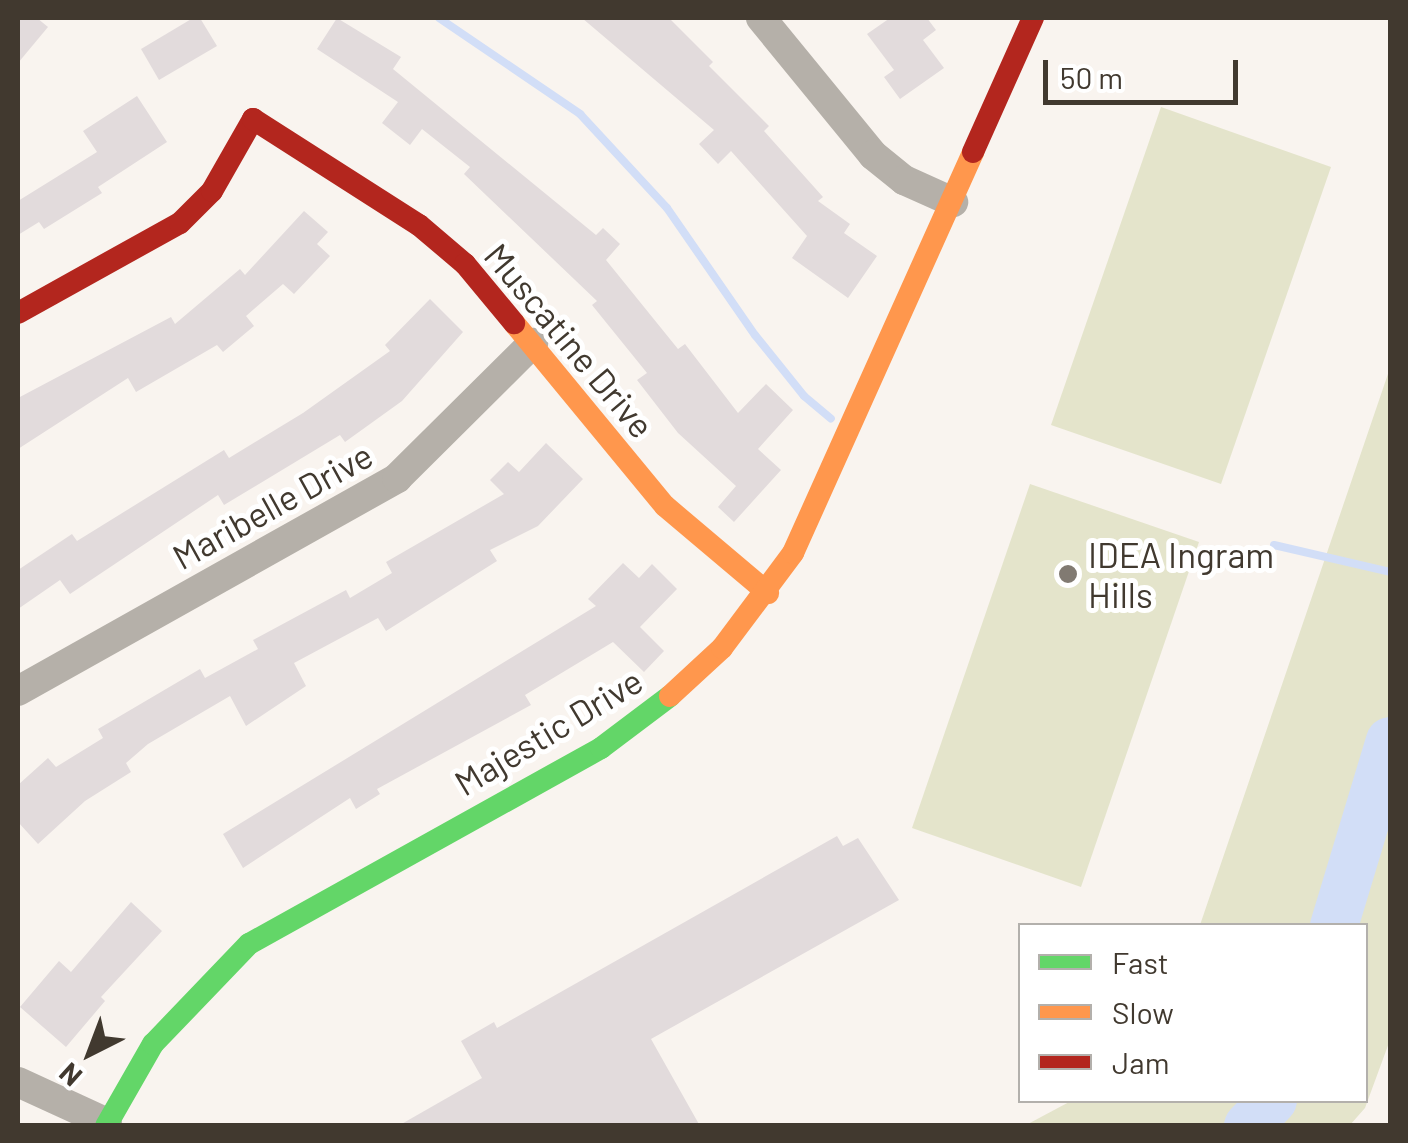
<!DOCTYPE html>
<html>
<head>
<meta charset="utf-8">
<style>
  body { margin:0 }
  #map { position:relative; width:1408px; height:1143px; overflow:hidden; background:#f9f4ef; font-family:Barlow,sans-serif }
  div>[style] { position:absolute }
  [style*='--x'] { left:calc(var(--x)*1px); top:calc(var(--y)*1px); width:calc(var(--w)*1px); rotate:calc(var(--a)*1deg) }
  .green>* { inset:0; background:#e4e4cb }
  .stream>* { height:8px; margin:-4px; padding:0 4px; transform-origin:4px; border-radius:4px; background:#d2def7 }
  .river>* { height:48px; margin:-24px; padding:0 24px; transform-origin:24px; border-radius:24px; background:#d2def7 }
  .building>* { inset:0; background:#e2dbdc }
  .street>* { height:30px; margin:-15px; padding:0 15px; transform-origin:15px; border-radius:15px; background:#b5b0a9 }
  .fast>* { height:22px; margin:-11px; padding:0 11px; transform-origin:11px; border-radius:11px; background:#63d668 }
  .slow>* { height:22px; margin:-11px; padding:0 11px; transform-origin:11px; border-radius:11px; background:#ff974d }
  .jam>* { height:22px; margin:-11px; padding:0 11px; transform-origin:11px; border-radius:11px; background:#b3261e }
  .dots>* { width:28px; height:28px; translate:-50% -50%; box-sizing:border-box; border:5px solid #fff; border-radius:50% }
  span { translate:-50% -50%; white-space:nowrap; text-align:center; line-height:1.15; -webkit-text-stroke:10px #fff; paint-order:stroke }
  .street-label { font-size:35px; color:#41392f }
  .poi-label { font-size:35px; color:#41392f }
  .left { translate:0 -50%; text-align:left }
  .frame { position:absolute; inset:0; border:20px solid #41392f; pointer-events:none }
  .legend { position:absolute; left:1018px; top:923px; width:350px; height:180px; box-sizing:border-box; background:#fff; border:2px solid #b3b0ac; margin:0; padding:12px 18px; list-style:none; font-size:30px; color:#41392f }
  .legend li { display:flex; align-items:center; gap:20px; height:50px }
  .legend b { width:50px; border:2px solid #b3b0ac }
  .north { position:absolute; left:40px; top:1003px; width:100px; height:100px; -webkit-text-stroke:8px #fff; paint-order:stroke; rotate:222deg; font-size:28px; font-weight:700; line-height:40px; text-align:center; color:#41392f }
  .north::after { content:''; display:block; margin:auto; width:35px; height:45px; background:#41392f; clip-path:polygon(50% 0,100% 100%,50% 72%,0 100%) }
  .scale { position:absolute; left:1043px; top:60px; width:195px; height:45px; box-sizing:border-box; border:5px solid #41392f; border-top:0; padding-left:12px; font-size:30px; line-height:35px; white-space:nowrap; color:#41392f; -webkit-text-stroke:8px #fff; paint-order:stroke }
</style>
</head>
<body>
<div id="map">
  <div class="green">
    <div style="clip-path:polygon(1161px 107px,1331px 167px,1221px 484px,1051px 425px)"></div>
    <div style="clip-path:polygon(1390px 368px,1390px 1040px,1365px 1108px,1350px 1125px,1026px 1125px,1071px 1101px,1366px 1100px,1366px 926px,1200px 925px)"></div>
    <div style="clip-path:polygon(1030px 484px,1199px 542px,1081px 887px,912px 828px)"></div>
  </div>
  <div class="stream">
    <div style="--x:439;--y:18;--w:171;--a:34.2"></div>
    <div style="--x:580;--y:114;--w:128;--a:47.2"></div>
    <div style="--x:667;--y:208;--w:155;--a:55.3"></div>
    <div style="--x:755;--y:335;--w:78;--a:51.2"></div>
    <div style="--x:804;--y:396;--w:35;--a:40"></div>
    <div style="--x:1274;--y:545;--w:119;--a:13.1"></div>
  </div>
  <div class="river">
    <div style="--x:1334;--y:926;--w:193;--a:-73.2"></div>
    <div style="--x:1248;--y:1126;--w:36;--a:-46"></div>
  </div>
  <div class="building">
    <div style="clip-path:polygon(18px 18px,37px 18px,48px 27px,18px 63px)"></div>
    <div style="clip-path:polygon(193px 18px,200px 18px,217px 46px,159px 80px,141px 49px)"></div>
    <div style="clip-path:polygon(337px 18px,401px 57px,393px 69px,596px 235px,603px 228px,620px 244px,606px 260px,678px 349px,685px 344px,738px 413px,766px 384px,793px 410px,758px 449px,781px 470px,734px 522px,718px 507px,736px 486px,678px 433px,637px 380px,647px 373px,592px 305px,597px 301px,464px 174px,470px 167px,422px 129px,410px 145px,382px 123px,398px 102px,317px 49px)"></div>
    <div style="clip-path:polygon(582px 18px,669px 18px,713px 62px,709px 66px,769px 126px,764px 131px,823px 197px,818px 201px,850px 224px,844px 233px,877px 256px,848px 298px,792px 258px,807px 236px,731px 151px,718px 164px,699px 144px,714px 130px)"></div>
    <div style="clip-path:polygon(890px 18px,927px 18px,936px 30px,923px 40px,944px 68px,900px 99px,884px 77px,894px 70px,867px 34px)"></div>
    <div style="clip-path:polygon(137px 96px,167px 142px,98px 187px,102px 193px,44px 229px,39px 222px,18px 235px,18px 201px,97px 152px,83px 131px)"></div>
    <div style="clip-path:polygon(304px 211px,328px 232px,317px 244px,330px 256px,294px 294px,283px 284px,246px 316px,254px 326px,223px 352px,217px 345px,136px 392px,128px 378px,18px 449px,18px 398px,171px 317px,175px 324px,240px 269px,245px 275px)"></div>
    <div style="clip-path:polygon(430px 299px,463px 332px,402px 401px,345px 442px,340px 435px,224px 505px,218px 495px,70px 594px,60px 580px,18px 609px,18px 570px,72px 534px,77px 541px,224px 450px,229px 458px,303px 413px,390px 351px,385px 345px)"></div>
    <div style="clip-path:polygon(546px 443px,583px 479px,538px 526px,490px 550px,497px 561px,386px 631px,378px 618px,294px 663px,306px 686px,246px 726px,230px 696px,148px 744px,126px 763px,131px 772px,85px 801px,38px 844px,18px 822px,18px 785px,48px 758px,56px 767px,103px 738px,98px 729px,200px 669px,205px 678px,258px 649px,253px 640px,346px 590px,350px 598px,392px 573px,386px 562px,504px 494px,490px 480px,508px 462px,519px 472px)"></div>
    <div style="clip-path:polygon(623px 563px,639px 578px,652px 564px,677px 589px,640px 627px,664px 651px,644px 672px,613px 642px,525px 695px,531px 705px,377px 789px,380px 794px,356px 809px,350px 798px,243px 868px,223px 834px,596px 606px,588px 599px)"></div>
    <div style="clip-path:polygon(837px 836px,843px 846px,858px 838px,899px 900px,651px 1039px,700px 1126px,398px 1126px,482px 1078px,461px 1041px,494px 1022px,497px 1028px)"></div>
    <div style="clip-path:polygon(131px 902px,162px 931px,101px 997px,105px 1001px,66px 1047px,20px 1007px,59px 961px,71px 972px)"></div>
  </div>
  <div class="street">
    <div style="--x:761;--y:18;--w:177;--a:50.7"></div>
    <div style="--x:873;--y:155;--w:40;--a:39"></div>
    <div style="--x:904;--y:180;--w:54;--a:24.2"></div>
    <div style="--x:18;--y:691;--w:435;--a:-29.3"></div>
    <div style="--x:397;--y:478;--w:192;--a:-44.8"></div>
    <div style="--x:18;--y:1082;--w:98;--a:24.7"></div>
  </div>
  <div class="fast">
    <div style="--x:106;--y:1126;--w:95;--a:-60.2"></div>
    <div style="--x:153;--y:1044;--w:139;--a:-46.2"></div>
    <div style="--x:249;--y:944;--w:403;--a:-29.1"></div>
    <div style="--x:601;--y:748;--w:86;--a:-37"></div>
  </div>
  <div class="slow">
    <div style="--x:514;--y:323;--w:237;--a:50.5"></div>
    <div style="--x:665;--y:506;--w:135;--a:40.2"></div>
    <div style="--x:670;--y:696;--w:71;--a:-42.7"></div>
    <div style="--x:722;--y:648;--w:119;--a:-53.2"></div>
    <div style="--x:793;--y:553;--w:440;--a:-65.8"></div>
  </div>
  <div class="jam">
    <div style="--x:973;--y:152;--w:147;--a:-65.9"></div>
    <div style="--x:18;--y:313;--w:185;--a:-29.1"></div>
    <div style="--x:180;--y:223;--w:45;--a:-45"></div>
    <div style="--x:212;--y:191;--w:83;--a:-60.3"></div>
    <div style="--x:253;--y:119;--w:197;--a:32.6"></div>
    <div style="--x:419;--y:225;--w:60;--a:40.3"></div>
    <div style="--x:465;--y:264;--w:77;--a:50.3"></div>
  </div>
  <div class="dots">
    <div style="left:1068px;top:574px;background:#817a72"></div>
  </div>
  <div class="street-label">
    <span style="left:570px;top:340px;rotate:50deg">Muscatine Drive</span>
    <span style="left:272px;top:505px;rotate:-29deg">Maribelle Drive</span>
    <span style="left:548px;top:731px;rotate:-31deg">Majestic Drive</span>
  </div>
  <div class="poi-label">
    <span class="left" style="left:1088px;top:574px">IDEA Ingram<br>Hills</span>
  </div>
  <div class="frame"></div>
  <ul class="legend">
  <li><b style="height:12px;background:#63d668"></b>Fast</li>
  <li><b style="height:12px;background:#ff974d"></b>Slow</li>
  <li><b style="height:12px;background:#b3261e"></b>Jam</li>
  </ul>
  <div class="north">N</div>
  <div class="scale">50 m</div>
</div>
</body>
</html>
